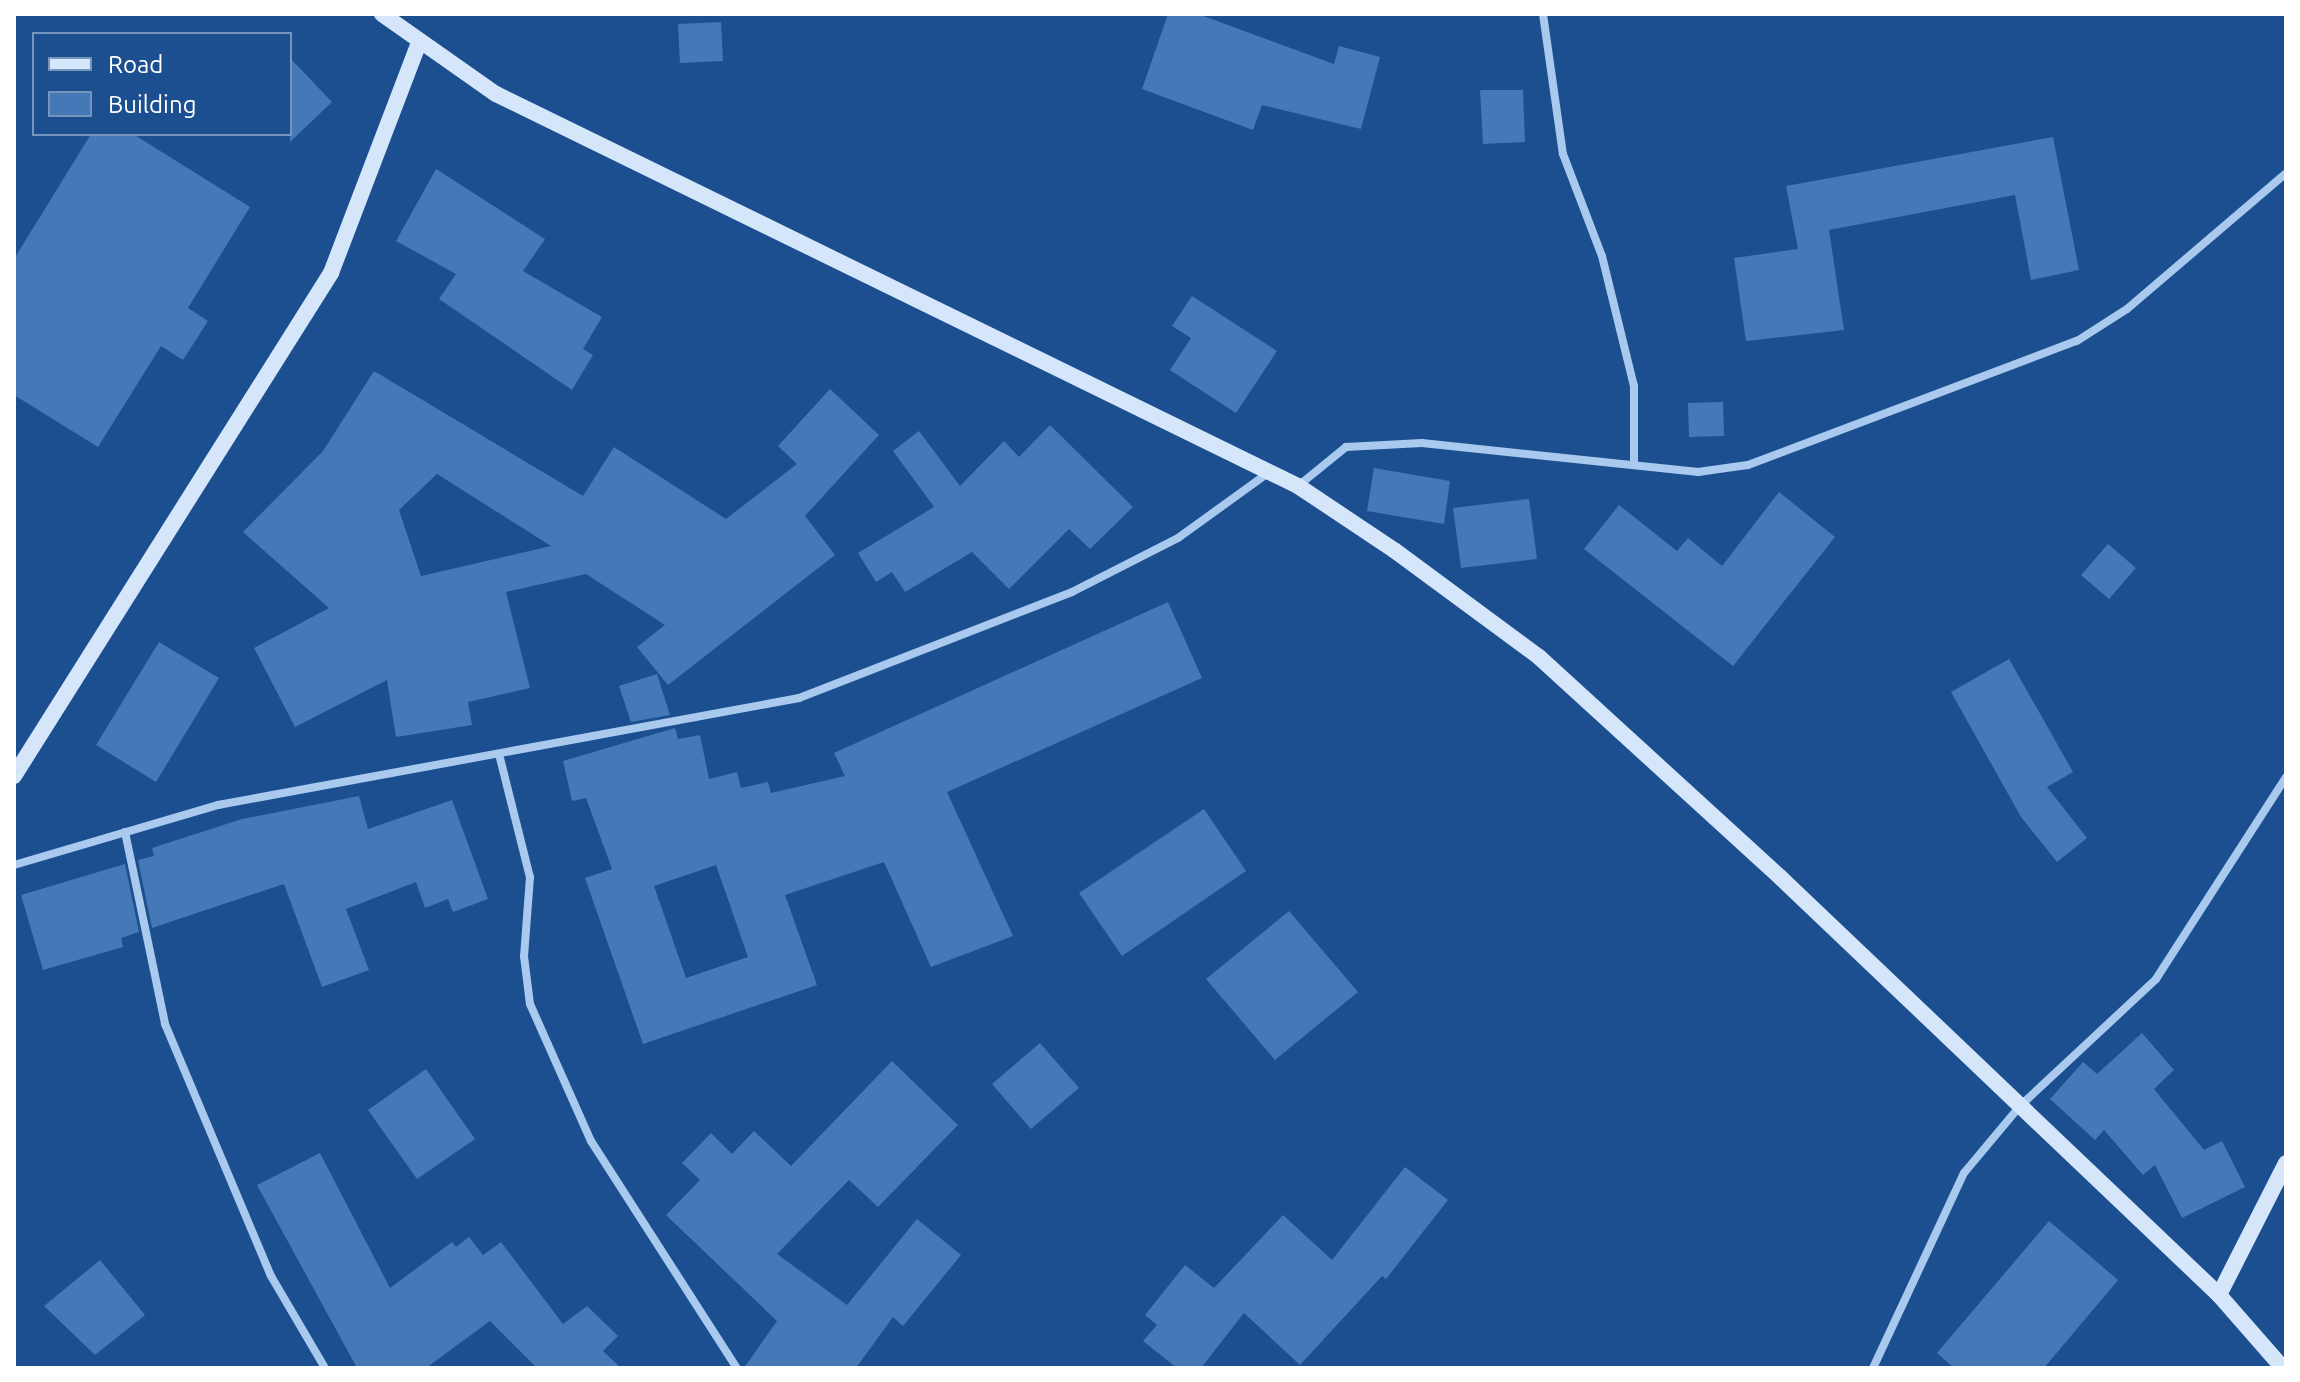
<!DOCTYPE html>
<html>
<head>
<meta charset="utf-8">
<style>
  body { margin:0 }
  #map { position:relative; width:2300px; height:1382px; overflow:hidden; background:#1b4f8f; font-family:Ubuntu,sans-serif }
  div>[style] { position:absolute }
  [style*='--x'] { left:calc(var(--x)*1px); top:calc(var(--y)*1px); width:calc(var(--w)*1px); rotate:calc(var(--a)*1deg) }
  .building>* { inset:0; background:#4478b7 }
  .street>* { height:8px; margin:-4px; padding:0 4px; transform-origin:4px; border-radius:4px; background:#a9c9ee }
  .secondary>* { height:16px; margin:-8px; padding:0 8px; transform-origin:8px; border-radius:8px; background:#d6e6fa }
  span { translate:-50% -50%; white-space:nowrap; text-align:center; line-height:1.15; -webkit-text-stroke:8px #1b4f8f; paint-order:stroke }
  .frame { position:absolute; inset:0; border:16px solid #fff; pointer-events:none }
  .legend { position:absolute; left:32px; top:32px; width:260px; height:104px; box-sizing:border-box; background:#1b4f8f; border:2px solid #7695bc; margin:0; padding:10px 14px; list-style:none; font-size:24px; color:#fff }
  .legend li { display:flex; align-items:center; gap:16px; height:40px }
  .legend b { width:40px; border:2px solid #7695bc }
</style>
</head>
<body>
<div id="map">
  <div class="building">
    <div style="clip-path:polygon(1168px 14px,1198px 14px,1334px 64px,1339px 46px,1380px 57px,1361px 129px,1262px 105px,1253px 130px,1142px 89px)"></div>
    <div style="clip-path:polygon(721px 22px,723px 61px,680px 63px,678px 24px)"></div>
    <div style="clip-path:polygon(290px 58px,332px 102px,290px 142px)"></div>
    <div style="clip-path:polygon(1480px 90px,1523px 90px,1525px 142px,1483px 144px)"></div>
    <div style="clip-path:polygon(91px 134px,133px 134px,250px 207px,188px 308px,208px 321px,183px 360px,161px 346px,98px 447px,14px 395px,14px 259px)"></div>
    <div style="clip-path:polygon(2053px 137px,2079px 270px,2031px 280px,2015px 195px,1829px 230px,1844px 330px,1746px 341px,1734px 258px,1798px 249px,1786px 186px)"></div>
    <div style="clip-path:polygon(436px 169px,545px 239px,523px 271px,602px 317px,583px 349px,593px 355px,572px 390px,439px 299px,456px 274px,396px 241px)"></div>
    <div style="clip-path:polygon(1192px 296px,1277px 351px,1236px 413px,1170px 370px,1191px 338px,1172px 326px)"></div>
    <div style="clip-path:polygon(evenodd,374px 371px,583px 496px,614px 447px,726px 519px,797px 464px,778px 446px,830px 389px,879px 435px,805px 516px,835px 555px,668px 685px,637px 647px,665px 625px,586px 574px,506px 592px,530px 688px,468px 702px,472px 725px,396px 737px,387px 680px,295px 727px,254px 648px,329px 608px,243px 532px,323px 451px,374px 371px,437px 474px,551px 546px,421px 576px,399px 510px,437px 474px)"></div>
    <div style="clip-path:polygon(1723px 402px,1724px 436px,1689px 437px,1688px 403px)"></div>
    <div style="clip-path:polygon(1050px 425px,1133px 507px,1090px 549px,1069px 529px,1009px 589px,972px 552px,905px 592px,892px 572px,876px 582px,858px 553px,934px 507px,893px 451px,919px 431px,960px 486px,1004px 441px,1019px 457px)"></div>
    <div style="clip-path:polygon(1374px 468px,1450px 481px,1444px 524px,1367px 511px)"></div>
    <div style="clip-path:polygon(1779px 492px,1835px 537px,1733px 666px,1584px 549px,1619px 505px,1677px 551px,1688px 538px,1722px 566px)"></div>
    <div style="clip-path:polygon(1529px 499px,1537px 559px,1461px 568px,1453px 508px)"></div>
    <div style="clip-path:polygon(2108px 544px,2136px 568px,2109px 599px,2081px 575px)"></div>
    <div style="clip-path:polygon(evenodd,1168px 602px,1202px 678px,947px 792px,1013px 936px,931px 967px,884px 862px,785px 895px,817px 985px,643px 1044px,585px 878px,612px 869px,586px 798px,572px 801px,563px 761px,675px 728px,678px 739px,700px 735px,709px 779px,737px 772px,741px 788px,768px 782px,771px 793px,845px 776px,834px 753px,1168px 602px,716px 865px,748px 957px,686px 978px,654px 886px,716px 865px)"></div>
    <div style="clip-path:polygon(159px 642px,219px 678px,156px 782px,96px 745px)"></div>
    <div style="clip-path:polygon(2009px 659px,2073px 772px,2047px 787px,2087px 838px,2057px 862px,2021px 817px,1951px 692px)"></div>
    <div style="clip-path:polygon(657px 674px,670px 715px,631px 722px,619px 686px)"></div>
    <div style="clip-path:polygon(359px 796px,368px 829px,452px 800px,488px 899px,453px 912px,448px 899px,425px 908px,416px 882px,346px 909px,369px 970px,322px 987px,284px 884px,152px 928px,138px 860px,154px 856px,152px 848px,242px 819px)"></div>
    <div style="clip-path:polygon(1204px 809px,1246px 871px,1122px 956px,1079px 893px)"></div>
    <div style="clip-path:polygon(125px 864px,139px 932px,121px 938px,123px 947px,43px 970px,21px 895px)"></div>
    <div style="clip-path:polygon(1289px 911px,1358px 992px,1275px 1060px,1206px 979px)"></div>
    <div style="clip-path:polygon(2142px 1033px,2174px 1070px,2154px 1089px,2204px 1150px,2222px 1141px,2245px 1187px,2182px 1218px,2155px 1165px,2143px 1175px,2104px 1130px,2095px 1140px,2050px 1099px,2083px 1062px,2097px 1074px)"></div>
    <div style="clip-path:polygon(1040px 1043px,1079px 1088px,1031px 1129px,992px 1084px)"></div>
    <div style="clip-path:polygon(892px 1061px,958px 1125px,878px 1207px,849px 1180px,777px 1254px,847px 1305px,917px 1219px,961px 1255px,903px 1326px,893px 1317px,856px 1368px,744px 1368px,777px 1321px,666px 1215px,700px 1180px,682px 1163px,711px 1133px,732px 1154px,754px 1131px,791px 1166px)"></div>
    <div style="clip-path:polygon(426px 1069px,475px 1139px,417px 1179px,368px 1110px)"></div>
    <div style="clip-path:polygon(320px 1153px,390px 1288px,452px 1242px,456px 1247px,469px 1237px,483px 1255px,501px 1242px,563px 1324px,587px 1306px,618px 1336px,603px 1351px,621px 1368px,537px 1368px,490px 1321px,426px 1368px,357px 1368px,257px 1185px)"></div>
    <div style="clip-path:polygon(1405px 1167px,1448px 1200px,1386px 1279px,1382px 1276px,1300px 1365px,1244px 1313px,1201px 1368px,1177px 1368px,1143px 1341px,1157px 1325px,1145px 1315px,1185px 1265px,1214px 1288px,1283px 1215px,1332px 1260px)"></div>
    <div style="clip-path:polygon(2049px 1221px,2118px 1280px,2044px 1368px,1954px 1368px,1937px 1353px)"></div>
    <div style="clip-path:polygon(100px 1260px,145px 1315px,95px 1355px,44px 1306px)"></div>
  </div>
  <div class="street">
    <div style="--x:1543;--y:14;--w:141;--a:81.9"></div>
    <div style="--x:1563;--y:154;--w:109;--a:69.1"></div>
    <div style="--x:1602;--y:256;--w:134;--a:76.2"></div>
    <div style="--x:1634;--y:386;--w:75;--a:90"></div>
    <div style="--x:1298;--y:486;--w:62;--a:-39.1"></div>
    <div style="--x:1346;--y:447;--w:76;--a:-3"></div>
    <div style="--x:1422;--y:443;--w:278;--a:6"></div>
    <div style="--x:1698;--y:472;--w:50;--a:-8"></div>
    <div style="--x:1748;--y:465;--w:352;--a:-20.7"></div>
    <div style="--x:2077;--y:341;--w:59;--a:-32.6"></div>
    <div style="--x:2127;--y:309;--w:209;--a:-40.5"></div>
    <div style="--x:499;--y:754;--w:127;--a:75.9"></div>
    <div style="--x:530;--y:877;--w:79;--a:94.3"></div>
    <div style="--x:524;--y:956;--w:48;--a:82.9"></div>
    <div style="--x:530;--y:1004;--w:150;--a:66"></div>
    <div style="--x:591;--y:1141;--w:270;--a:57.3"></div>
    <div style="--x:125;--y:832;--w:196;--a:78.2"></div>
    <div style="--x:165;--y:1024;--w:273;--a:67.2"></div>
    <div style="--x:271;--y:1276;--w:107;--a:59.6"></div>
    <div style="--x:14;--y:865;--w:213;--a:-16.4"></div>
    <div style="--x:218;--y:805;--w:591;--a:-10.43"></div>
    <div style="--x:799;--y:698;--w:293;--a:-21.2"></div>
    <div style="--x:1072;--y:592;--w:119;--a:-27"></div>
    <div style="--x:1178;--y:538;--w:111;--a:-35.8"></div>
    <div style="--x:1873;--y:1368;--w:215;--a:-65"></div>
    <div style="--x:1964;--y:1173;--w:87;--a:-50.1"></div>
    <div style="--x:2020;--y:1106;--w:186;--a:-43"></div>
    <div style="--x:2156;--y:979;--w:240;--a:-57.2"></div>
  </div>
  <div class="secondary">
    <div style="--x:382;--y:14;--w:139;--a:35.1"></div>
    <div style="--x:496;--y:94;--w:893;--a:26.05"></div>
    <div style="--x:1298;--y:486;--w:115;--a:33.7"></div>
    <div style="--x:1394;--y:550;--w:180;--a:36.4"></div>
    <div style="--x:1539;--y:657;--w:328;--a:42.4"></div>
    <div style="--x:1781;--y:878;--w:605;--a:43.59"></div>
    <div style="--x:2219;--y:1295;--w:97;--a:48.8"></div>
    <div style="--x:14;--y:776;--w:595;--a:-57.78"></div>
    <div style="--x:331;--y:273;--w:244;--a:-69.1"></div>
    <div style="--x:2219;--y:1295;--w:148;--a:-63.1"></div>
  </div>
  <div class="frame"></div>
  <ul class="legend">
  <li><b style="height:10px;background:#d6e6fa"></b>Road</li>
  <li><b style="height:22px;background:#4478b7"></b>Building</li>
  </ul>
</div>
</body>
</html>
